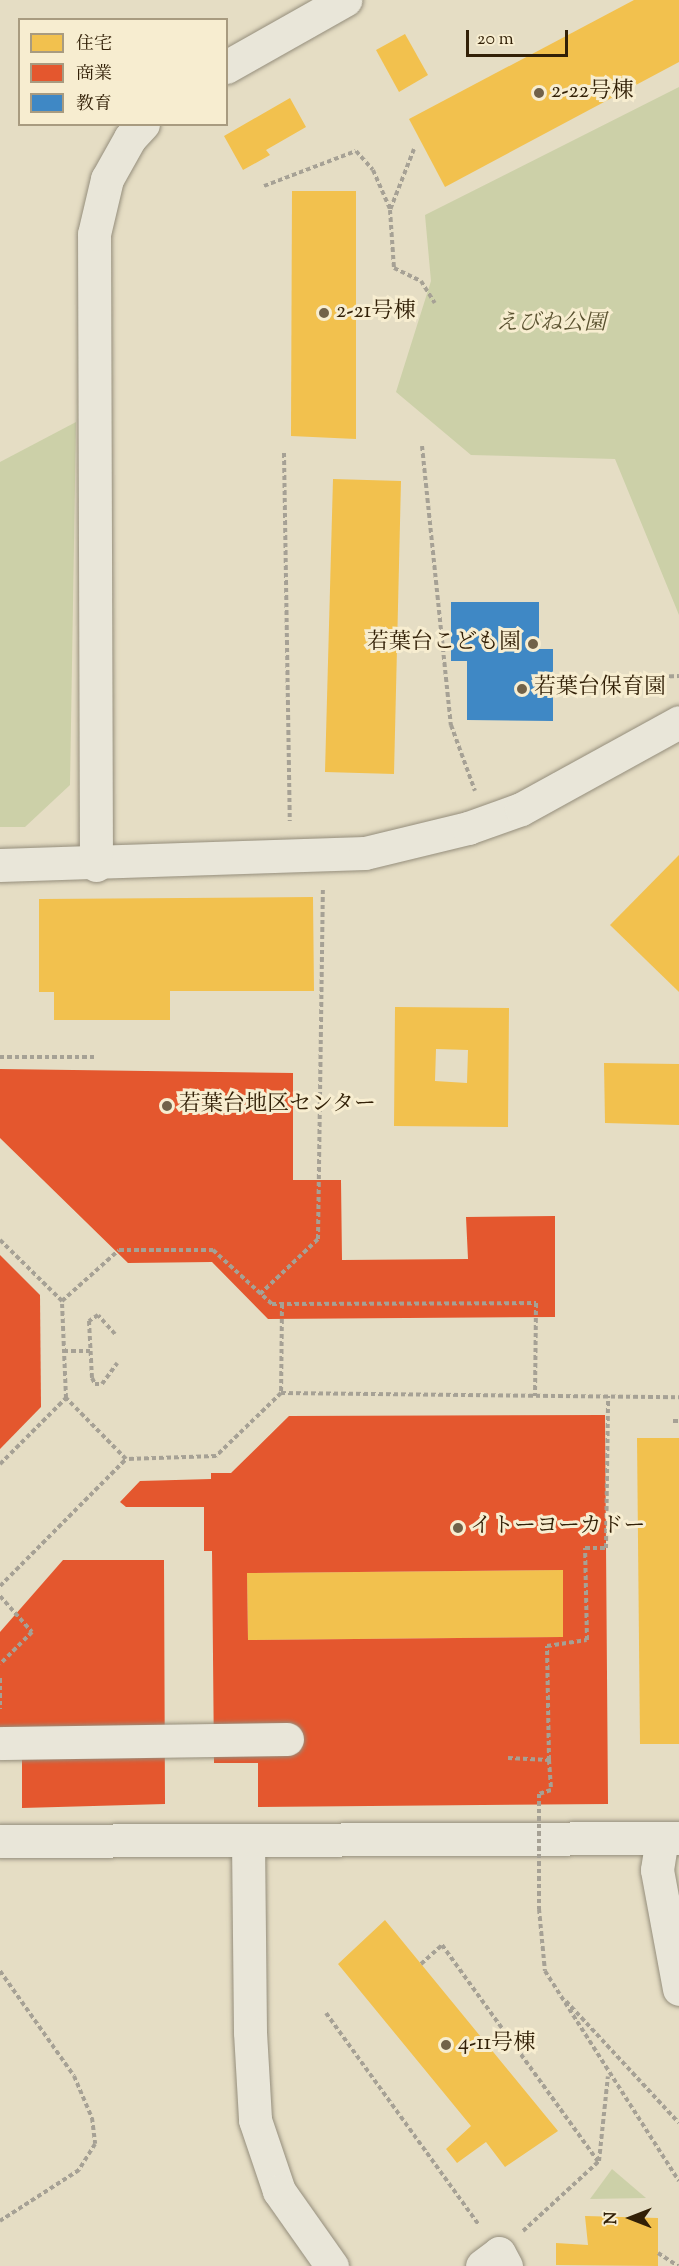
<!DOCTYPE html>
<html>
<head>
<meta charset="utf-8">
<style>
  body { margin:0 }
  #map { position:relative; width:679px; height:2266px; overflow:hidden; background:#e5ddc4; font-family:"Sorts Mill Goudy","Noto Serif JP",serif }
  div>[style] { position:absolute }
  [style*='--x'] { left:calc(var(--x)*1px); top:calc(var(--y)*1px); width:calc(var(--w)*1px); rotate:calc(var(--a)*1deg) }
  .green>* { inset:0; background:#ccd0a8 }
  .homes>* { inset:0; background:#f2c14e }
  .shops>* { inset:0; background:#e4572e }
  .schools>* { inset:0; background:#3f88c5 }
  .path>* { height:4px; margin-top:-2px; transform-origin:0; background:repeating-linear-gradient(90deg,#a6a195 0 4.5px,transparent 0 7.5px) }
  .roads { filter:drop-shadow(0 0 2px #958e7c) drop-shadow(0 0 2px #958e7c) }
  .minor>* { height:33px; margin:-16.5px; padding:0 16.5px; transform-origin:16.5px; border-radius:16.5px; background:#e9e6d9 }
  .path-bridge>* { height:4px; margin-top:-2px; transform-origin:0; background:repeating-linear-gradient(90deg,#a6a195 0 4.5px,transparent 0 7.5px) }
  .dots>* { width:16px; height:16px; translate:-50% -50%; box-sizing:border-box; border:3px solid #f7edd0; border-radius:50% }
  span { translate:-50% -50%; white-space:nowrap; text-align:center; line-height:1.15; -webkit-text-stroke:6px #f7edd0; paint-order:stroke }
  .poi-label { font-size:22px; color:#322007 }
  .left { translate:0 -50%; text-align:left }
  .right { translate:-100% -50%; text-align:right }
  .park-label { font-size:22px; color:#5a5230; font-style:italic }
  .legend { position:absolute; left:18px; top:18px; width:210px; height:108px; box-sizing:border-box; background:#f7edd0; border:2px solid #a89b80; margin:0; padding:8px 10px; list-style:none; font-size:18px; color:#322007 }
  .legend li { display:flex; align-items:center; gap:12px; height:30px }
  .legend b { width:30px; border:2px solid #a89b80 }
  .north { position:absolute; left:601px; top:2188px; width:60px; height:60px; -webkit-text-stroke:4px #f7edd0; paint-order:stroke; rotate:270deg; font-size:16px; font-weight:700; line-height:24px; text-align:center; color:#322007 }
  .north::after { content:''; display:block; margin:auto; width:21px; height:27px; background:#322007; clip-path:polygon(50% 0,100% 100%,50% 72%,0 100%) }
  .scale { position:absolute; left:466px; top:30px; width:102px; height:27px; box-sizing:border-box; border:3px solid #322007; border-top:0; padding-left:8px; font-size:18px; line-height:21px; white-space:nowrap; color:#322007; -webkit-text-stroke:4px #f7edd0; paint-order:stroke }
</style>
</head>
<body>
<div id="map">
  <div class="green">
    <div style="clip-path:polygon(679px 87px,679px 615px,615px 459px,471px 455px,396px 392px,431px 281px,425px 215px)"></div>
    <div style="clip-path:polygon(76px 422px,70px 785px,25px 827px,0 827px,0 462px)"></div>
    <div style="clip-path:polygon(612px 2169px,646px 2198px,590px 2199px)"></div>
  </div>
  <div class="homes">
    <div style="clip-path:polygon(634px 0,679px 0,679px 62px,445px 187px,409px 119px)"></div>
    <div style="clip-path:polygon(405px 34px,428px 75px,399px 92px,376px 50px)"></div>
    <div style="clip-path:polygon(290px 98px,306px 127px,266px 150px,270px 155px,243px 170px,224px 136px)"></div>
    <div style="clip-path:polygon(292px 191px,356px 191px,356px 439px,291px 436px)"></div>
    <div style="clip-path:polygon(333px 479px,401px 481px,394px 774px,325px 772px)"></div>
    <div style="clip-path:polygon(679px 855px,679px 992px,610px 925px)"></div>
    <div style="clip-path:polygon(313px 897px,314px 991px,170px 991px,170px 1020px,54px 1020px,54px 992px,39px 992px,39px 899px)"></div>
    <div style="clip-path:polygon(evenodd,395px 1007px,509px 1008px,508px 1127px,394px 1126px,395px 1007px,436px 1049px,468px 1050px,467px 1083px,435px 1081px,436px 1049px)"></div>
    <div style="clip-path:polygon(604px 1063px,679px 1064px,679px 1125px,605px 1123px)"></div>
    <div style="clip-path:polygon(12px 1083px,288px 1083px,288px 1129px,12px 1129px)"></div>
    <div style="clip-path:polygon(637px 1438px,679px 1438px,679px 1744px,640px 1744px)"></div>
    <div style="clip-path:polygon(563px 1570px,563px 1637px,248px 1640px,247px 1573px)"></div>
    <div style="clip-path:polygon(385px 1920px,558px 2131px,505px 2167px,486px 2142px,457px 2163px,446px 2149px,471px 2126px,338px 1964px)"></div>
    <div style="clip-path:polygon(585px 2216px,658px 2218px,658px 2266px,556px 2265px,556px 2243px,588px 2245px)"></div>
  </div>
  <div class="shops">
    <div style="clip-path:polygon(0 1069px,293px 1073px,293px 1180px,341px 1180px,342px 1260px,468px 1259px,466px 1217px,555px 1216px,555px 1317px,268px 1319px,212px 1262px,128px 1263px,0 1138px)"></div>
    <div style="clip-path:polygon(0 1255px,40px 1295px,41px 1407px,0 1449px)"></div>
    <div style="clip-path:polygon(evenodd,605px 1415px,608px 1804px,258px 1807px,258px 1763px,214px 1763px,212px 1551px,204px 1551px,204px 1507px,126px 1507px,120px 1502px,140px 1481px,211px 1479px,211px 1473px,231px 1473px,289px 1416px,605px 1415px,563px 1570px,563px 1637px,248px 1640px,247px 1573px,563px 1570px)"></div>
    <div style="clip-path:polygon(63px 1560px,164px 1560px,165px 1804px,22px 1808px,22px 1758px,0 1758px,0 1632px)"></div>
  </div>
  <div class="schools">
    <div style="clip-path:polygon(451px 602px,539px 602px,539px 649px,553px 649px,553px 721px,467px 720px,467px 661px,451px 661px)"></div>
  </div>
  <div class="path">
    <div style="--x:414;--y:149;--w:66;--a:111.5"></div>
    <div style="--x:390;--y:210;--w:58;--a:86.1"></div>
    <div style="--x:394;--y:268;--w:30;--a:26"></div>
    <div style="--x:421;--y:281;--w:26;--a:58"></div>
    <div style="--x:264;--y:186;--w:98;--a:-20.8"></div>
    <div style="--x:356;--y:151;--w:25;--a:48"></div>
    <div style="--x:373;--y:170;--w:43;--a:66.4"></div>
    <div style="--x:422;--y:446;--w:281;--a:84.1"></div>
    <div style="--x:451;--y:725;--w:70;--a:70"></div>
    <div style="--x:284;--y:453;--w:368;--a:89.1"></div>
    <div style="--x:602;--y:679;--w:77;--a:-2.2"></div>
    <div style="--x:0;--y:1057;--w:95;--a:0"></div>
    <div style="--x:0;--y:1240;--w:87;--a:44.5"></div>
    <div style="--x:260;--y:1294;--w:80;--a:-43.5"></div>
    <div style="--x:318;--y:1239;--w:350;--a:-89.2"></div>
    <div style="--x:282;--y:1304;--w:89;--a:90.6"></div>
    <div style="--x:281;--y:1393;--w:398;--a:0.6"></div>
    <div style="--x:115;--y:1334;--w:25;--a:-132"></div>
    <div style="--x:98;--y:1315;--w:11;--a:146"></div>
    <div style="--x:89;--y:1321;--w:57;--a:87"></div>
    <div style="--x:92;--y:1378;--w:7;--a:63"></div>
    <div style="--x:95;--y:1384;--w:7;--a:0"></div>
    <div style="--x:102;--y:1384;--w:26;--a:-54"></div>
    <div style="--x:64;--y:1351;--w:26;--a:0"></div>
    <div style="--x:281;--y:1393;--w:91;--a:135.9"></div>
    <div style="--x:216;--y:1456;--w:90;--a:178.1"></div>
    <div style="--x:126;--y:1459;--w:86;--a:-134.5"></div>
    <div style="--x:66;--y:1398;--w:97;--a:-92.4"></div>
    <div style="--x:62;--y:1301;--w:76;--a:-41.8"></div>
    <div style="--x:119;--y:1250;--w:94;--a:0"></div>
    <div style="--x:213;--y:1250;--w:80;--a:42.5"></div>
    <div style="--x:272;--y:1304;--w:264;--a:-0.2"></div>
    <div style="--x:536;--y:1303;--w:93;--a:90.6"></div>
    <div style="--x:673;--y:1421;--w:6;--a:0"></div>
    <div style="--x:0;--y:1464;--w:93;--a:-45"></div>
    <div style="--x:0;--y:1586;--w:179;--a:-45.2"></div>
    <div style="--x:0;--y:1596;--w:48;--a:48.4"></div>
    <div style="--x:32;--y:1632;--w:45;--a:135"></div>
    <div style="--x:0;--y:1678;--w:31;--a:90"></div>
    <div style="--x:508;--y:1758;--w:41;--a:2.8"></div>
    <div style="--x:549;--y:1760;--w:30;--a:86"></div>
    <div style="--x:551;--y:1790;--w:13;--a:162"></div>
    <div style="--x:549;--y:1760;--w:114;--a:-91"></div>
    <div style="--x:547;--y:1646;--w:40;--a:-8.5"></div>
    <div style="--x:587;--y:1640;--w:92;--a:-91.2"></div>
    <div style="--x:585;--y:1548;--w:21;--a:0"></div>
    <div style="--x:606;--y:1548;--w:152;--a:-89.2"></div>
    <div style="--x:539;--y:1909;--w:62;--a:84.5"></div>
    <div style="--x:545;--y:1971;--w:249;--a:57.5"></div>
    <div style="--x:421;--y:1964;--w:28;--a:-42"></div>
    <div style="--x:442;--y:1945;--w:266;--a:54.2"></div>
    <div style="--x:0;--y:1971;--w:128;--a:54.8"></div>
    <div style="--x:74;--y:2076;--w:46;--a:66.8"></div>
    <div style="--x:92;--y:2118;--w:26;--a:83"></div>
    <div style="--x:95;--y:2144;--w:31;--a:122"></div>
    <div style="--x:79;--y:2170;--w:94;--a:147.2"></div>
    <div style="--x:566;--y:2001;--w:166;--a:47.2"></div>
    <div style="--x:326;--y:2013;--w:261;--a:54.2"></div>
    <div style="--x:523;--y:2231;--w:103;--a:-42.6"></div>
    <div style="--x:599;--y:2161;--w:85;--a:-84"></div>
    <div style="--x:658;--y:2253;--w:24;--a:33"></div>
  </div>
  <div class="roads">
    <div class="minor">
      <div style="--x:226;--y:67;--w:137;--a:-29.4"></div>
      <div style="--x:0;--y:865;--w:365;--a:-1.9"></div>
      <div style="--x:365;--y:853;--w:106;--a:-13.6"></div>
      <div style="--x:468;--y:828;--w:56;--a:-19.7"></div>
      <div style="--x:521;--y:809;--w:180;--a:-28.8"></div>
      <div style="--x:96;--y:865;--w:631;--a:-90.18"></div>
      <div style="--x:94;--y:234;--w:57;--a:-76.7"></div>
      <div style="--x:107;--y:179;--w:47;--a:-60.7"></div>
      <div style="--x:130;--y:138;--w:19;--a:-47"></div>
      <div style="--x:0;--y:1743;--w:287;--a:-0.8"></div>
      <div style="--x:662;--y:1838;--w:32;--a:99"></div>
      <div style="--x:657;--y:1870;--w:121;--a:79.5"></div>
      <div style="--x:248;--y:1840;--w:192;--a:89.4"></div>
      <div style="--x:250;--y:2032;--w:88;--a:86.7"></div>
      <div style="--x:255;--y:2120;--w:75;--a:71.3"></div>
      <div style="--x:279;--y:2191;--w:92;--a:54.8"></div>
      <div style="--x:0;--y:1841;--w:679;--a:-0.25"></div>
      <div style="--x:482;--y:2266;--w:21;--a:-37"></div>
      <div style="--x:499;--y:2253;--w:15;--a:62"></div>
    </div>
  </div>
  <div class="path-bridge">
    <div style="--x:539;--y:1794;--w:115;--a:90"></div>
  </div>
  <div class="dots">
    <div style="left:539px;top:93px;background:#716249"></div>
    <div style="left:324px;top:313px;background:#716249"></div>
    <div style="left:533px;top:644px;background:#716249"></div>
    <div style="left:522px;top:689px;background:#716249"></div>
    <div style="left:167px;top:1106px;background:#716249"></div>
    <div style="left:458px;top:1528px;background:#716249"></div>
    <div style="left:446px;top:2045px;background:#716249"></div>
  </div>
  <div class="poi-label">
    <span class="left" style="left:551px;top:93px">2-22号棟</span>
    <span class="left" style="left:336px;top:313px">2-21号棟</span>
    <span class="right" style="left:521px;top:644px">若葉台こども園</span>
    <span class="left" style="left:534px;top:689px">若葉台保育園</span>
    <span class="left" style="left:179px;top:1106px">若葉台地区センター</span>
    <span class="left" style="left:470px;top:1528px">イトーヨーカドー</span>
    <span class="left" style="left:458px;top:2045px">4-11号棟</span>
  </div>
  <div class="park-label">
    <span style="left:551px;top:325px">えびね公園</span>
  </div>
  <ul class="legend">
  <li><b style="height:16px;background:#f2c14e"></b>住宅</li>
  <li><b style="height:16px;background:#e4572e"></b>商業</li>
  <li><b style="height:16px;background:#3f88c5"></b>教育</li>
  </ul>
  <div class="north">N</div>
  <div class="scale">20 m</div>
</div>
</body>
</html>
